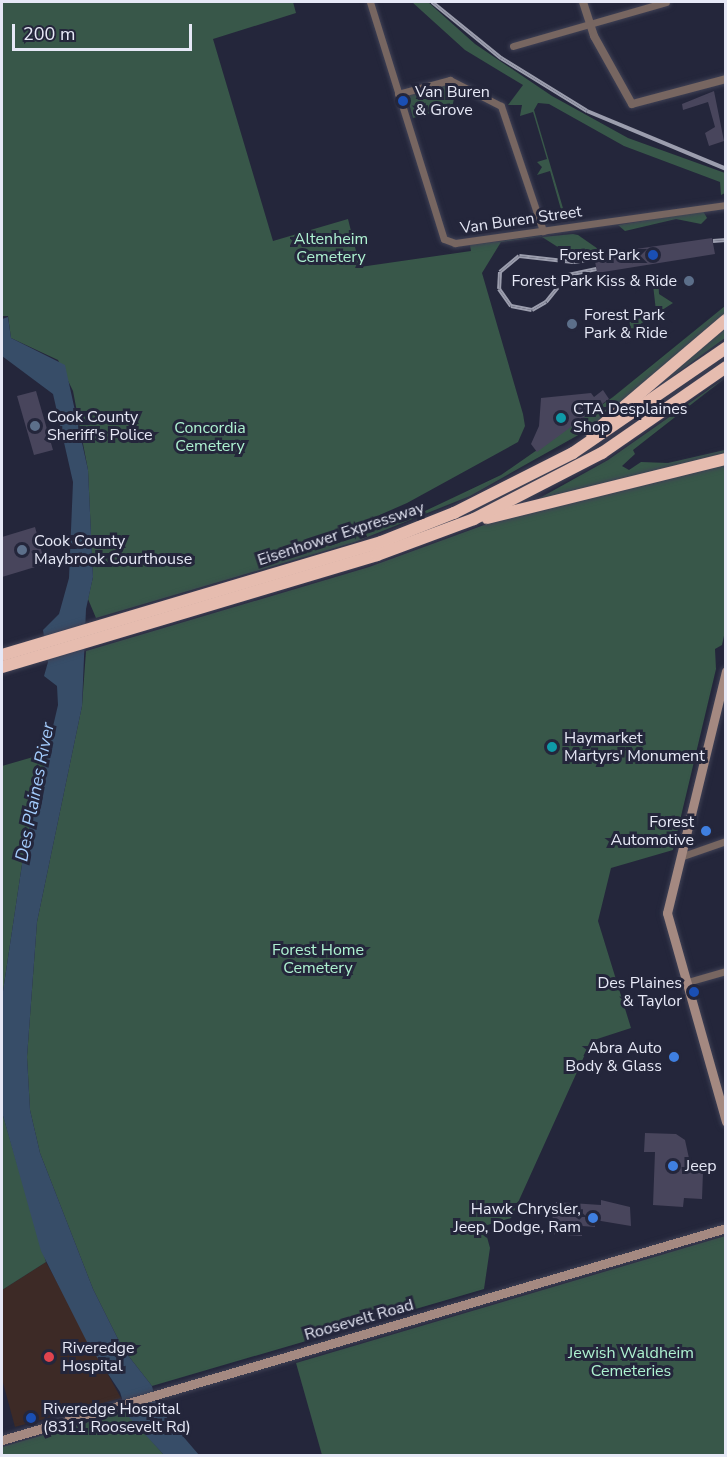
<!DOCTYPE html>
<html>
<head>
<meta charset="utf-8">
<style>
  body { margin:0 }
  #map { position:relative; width:727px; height:1457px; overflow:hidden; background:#24263b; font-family:"Nunito Sans",sans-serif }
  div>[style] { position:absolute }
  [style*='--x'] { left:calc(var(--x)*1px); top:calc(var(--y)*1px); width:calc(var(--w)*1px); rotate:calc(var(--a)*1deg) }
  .medical>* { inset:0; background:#3d2a26 }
  .green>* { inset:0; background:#385749 }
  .water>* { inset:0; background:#374d68 }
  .building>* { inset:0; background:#48455c }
  .roads { filter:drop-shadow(0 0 2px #3f4155) drop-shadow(0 0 2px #3f4155) }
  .minor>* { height:7px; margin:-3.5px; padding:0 3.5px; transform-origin:3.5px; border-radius:3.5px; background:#776661 }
  .tertiary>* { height:8px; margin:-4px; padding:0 4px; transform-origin:4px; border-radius:4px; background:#776661 }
  .secondary>* { height:9px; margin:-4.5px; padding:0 4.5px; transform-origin:4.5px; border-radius:4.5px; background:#a48981 }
  .motorway>* { height:12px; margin:-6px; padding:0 6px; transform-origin:6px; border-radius:6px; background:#e6bcaf }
  .rail>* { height:4px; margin-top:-2px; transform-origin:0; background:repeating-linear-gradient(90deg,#24263b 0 4.5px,#9c9eae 0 9px); box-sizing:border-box; border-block:2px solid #9c9eae }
  .dots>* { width:16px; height:16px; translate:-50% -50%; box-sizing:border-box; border:3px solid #24263b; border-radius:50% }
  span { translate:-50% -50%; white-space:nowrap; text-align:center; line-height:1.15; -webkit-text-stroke:6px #24263b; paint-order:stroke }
  .poi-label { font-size:16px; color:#e6e8f6 }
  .left { translate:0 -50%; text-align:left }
  .right { translate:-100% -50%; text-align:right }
  .street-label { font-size:16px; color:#e6e8f6 }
  .park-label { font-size:16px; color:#aef2d1 }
  .water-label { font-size:18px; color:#a4cdfe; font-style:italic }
  .frame { position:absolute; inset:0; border:3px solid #e6e8f6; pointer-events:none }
  .scale { position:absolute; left:12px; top:24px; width:180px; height:27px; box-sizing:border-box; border:3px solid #e6e8f6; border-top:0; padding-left:8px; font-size:18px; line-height:21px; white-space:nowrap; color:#e6e8f6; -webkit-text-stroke:4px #24263b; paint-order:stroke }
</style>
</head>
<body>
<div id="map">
  <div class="medical">
    <div style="clip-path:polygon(46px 1262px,121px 1398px,15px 1427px,2px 1379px,2px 1290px)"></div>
  </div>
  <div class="green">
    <div style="clip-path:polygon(2px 2px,293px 2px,296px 13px,213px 39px,273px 241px,348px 219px,360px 267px,471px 251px,470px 245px,565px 233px,501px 242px,482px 273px,523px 414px,525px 426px,518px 442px,407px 503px,334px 535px,330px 546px,425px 511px,501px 475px,613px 397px,725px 306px,725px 315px,605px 420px,470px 496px,355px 542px,96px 618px,88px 599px,93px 577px,88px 470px,73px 391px,58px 360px,11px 338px,8px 316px,2px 316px)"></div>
    <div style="clip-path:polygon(412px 2px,428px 2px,475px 44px,552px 96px,628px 138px,725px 173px,725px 193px,721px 195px,720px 182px,624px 146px,549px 104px,538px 103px,534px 110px,565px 215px,571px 217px,564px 220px,550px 171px,537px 175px,542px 167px,537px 162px,547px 159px,533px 112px,520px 116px,522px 105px,508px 105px,523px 85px,465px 50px)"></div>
    <div style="clip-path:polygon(447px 84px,456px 89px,452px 108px,413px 118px,407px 96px)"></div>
    <div style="clip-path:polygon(703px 211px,707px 218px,701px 224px,676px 219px,625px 231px,618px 225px)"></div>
    <div style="clip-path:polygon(573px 234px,578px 235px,601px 251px,572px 256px,542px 237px)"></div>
    <div style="clip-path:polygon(658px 275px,659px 294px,673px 303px,631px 330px,629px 320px,649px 317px,649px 312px,656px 311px,652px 276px)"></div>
    <div style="clip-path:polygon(725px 326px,725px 338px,630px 407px)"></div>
    <div style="clip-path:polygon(725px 378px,633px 450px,635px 454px,622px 466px,629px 470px,641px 462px,668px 463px,725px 450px,725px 454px,539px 503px,538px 499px,608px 460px)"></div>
    <div style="clip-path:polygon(725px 463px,725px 631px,722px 645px,715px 649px,716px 669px,673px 850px,611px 868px,598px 921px,631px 1028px,591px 1041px,511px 1218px,484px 1226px,490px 1248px,484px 1289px,152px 1386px,123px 1349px,93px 1289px,40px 1153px,30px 1110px,27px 1057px,37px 922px,82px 706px,86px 651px,369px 567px,495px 521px)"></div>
    <div style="clip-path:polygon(47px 753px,24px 851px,2px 998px,2px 766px)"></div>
    <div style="clip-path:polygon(2px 1112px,46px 1262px,2px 1290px)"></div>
    <div style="clip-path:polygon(725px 1236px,725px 1455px,322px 1455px,296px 1363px)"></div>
    <div style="clip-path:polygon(125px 1411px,164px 1455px,2px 1456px,2px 1447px)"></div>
  </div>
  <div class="water">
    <div style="clip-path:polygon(8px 317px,11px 338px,65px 365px,88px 470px,93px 577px,86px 609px,82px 706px,37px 922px,27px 1057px,30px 1110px,40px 1153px,93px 1289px,123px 1349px,152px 1386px,157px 1406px,199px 1455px,164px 1455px,127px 1415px,120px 1392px,87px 1342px,41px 1251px,2px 1112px,2px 998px,24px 851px,58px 705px,57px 686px,44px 676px,48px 662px,43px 630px,59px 614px,69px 578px,73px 482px,53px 394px,2px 356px,2px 319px)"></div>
  </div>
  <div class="building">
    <div style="clip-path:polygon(714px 91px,724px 141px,709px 146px,705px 133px,715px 127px,708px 102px,683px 110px,682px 104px)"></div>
    <div style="clip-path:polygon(712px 238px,715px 254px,597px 273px,594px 255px)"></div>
    <div style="clip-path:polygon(603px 390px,609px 399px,537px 452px,531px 444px,539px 426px,541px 398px,591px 393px,594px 397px)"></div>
    <div style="clip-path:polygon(36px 391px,53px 450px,34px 455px,17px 396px)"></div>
    <div style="clip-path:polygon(35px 527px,45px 564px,2px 577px,2px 537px)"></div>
    <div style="clip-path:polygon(645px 1133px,676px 1134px,685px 1140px,692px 1172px,703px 1172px,702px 1199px,684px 1198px,683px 1207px,653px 1205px,655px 1152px,644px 1152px)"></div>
    <div style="clip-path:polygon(601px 1200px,630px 1207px,631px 1226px,595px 1220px,595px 1227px,582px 1226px,582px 1236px,549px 1234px,556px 1202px,601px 1205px)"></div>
  </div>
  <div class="roads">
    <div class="minor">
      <div style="--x:370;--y:2;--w:248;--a:72.7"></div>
      <div style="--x:444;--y:239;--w:12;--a:20"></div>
      <div style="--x:455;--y:243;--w:274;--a:-8"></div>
      <div style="--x:513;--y:46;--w:159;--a:-16"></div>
      <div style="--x:398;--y:94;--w:54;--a:-15.1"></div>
      <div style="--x:450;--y:80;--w:57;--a:27"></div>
      <div style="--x:501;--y:106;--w:132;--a:71.4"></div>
      <div style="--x:680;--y:857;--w:49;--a:-19.2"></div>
      <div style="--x:684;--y:983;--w:44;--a:-15.9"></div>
    </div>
    <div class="tertiary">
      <div style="--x:583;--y:2;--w:36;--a:72"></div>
      <div style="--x:594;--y:36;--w:78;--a:60.8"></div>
      <div style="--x:632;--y:104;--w:97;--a:-14.9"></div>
    </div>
    <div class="secondary">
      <div style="--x:726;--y:671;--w:249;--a:103.7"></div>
      <div style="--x:667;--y:913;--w:217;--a:74.2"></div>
      <div style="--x:2;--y:1440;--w:754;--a:-16.32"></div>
    </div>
    <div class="motorway">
      <div style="--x:592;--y:434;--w:176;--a:-40.4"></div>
      <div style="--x:487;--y:518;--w:246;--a:-13.9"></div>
      <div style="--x:2;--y:655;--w:395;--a:-16.6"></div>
      <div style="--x:381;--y:542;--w:79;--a:-21.7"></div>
      <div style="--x:454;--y:513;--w:133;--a:-26.8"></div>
      <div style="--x:573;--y:453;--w:186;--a:-34.5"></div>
      <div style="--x:2;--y:667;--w:391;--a:-16.6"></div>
      <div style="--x:377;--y:555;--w:103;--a:-20.4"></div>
      <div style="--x:474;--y:519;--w:144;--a:-27.3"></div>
      <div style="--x:602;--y:453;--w:151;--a:-34.7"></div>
    </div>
  </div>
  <div class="rail">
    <div style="--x:432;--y:2;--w:89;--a:39.1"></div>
    <div style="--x:501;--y:58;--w:101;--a:31.6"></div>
    <div style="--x:587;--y:111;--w:151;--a:22.6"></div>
    <div style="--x:713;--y:241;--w:13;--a:-4"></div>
    <div style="--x:594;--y:259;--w:21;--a:172"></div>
    <div style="--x:573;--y:262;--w:54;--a:-173.7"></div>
    <div style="--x:519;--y:256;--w:25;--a:140"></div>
    <div style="--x:500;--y:272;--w:17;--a:93"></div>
    <div style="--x:499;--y:289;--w:21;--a:55"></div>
    <div style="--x:511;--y:306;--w:21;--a:11"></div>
    <div style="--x:532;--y:310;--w:16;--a:-30"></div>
    <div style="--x:546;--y:302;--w:35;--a:-51"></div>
    <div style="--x:568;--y:275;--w:29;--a:-12"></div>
  </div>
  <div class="dots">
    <div style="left:403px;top:101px;background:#1a4fb4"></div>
    <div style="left:653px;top:255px;background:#1a4fb4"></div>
    <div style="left:689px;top:281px;background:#5c6f8a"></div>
    <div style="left:572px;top:324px;background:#5c6f8a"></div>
    <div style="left:561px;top:418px;background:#0f9aa8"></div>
    <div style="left:35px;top:426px;background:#5c6f8a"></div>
    <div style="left:22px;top:550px;background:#5c6f8a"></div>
    <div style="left:552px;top:747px;background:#0f9aa8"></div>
    <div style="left:706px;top:831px;background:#3f7fe0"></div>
    <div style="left:694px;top:992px;background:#1a4fb4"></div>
    <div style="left:674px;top:1057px;background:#3f7fe0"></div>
    <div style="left:673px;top:1166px;background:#3f7fe0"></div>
    <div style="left:593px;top:1218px;background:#3f7fe0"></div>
    <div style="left:49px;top:1357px;background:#e0444e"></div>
    <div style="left:31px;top:1418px;background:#1a4fb4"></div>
  </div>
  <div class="poi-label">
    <span class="left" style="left:415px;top:101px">Van Buren<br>&amp; Grove</span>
    <span class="right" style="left:640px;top:255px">Forest Park</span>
    <span class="right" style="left:677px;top:281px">Forest Park Kiss &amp; Ride</span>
    <span class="left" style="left:584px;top:324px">Forest Park<br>Park &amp; Ride</span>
    <span class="left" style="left:573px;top:418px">CTA Desplaines<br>Shop</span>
    <span class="left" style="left:47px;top:426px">Cook County<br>Sheriff's Police</span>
    <span class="left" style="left:34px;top:550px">Cook County<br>Maybrook Courthouse</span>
    <span class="left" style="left:564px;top:747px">Haymarket<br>Martyrs' Monument</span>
    <span class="right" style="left:694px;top:831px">Forest<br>Automotive</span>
    <span class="right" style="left:682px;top:992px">Des Plaines<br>&amp; Taylor</span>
    <span class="right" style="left:662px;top:1057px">Abra Auto<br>Body &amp; Glass</span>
    <span class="left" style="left:685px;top:1166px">Jeep</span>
    <span class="right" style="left:581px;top:1218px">Hawk Chrysler,<br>Jeep, Dodge, Ram</span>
    <span class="left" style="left:62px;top:1357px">Riveredge<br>Hospital</span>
    <span class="left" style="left:43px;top:1418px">Riveredge Hospital<br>(8311 Roosevelt Rd)</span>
  </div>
  <div class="street-label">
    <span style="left:521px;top:220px;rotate:-8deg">Van Buren Street</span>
    <span style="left:341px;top:534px;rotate:-18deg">Eisenhower Expressway</span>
    <span style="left:359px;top:1320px;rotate:-16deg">Roosevelt Road</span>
  </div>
  <div class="park-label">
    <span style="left:331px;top:248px">Altenheim<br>Cemetery</span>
    <span style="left:210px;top:437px">Concordia<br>Cemetery</span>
    <span style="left:318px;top:959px">Forest Home<br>Cemetery</span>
    <span style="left:631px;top:1362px">Jewish Waldheim<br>Cemeteries</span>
  </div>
  <div class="water-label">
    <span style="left:35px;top:792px;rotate:-79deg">Des Plaines River</span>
  </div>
  <div class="frame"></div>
  <div class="scale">200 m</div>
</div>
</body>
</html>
